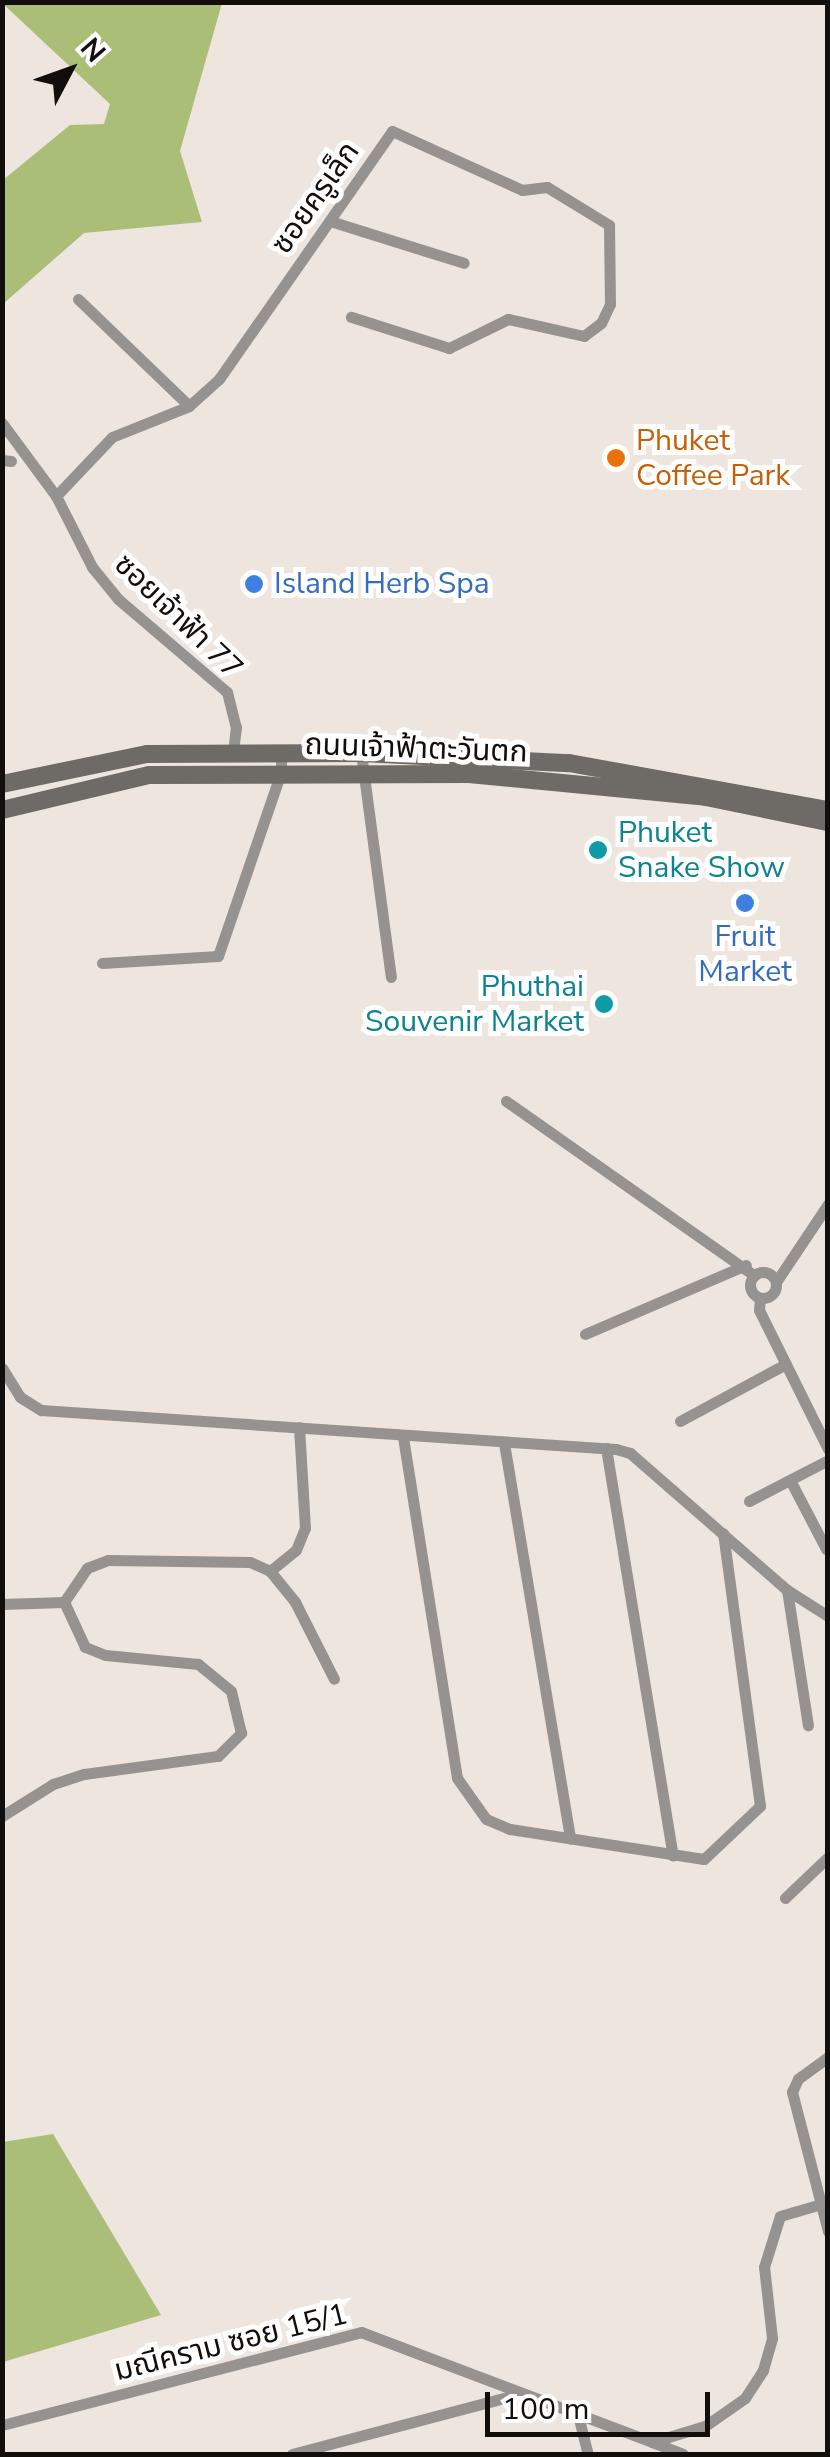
<!DOCTYPE html>
<html>
<head>
<meta charset="utf-8">
<style>
  body { margin:0 }
  #map { position:relative; width:830px; height:2457px; overflow:hidden; background:#ede5de; font-family:"Nunito Sans","Noto Sans Thai",sans-serif }
  div>[style] { position:absolute }
  [style*='--x'] { left:calc(var(--x)*1px); top:calc(var(--y)*1px); width:calc(var(--w)*1px); rotate:calc(var(--a)*1deg) }
  .forest>* { inset:0; background:#abbe77 }
  .street>* { height:11px; margin:-5.5px; padding:0 5.5px; transform-origin:5.5px; border-radius:5.5px; background:#95928f }
  .street>.ring { margin:-5.5px; padding:0; box-sizing:content-box; background:none; border:11px solid #95928f; border-radius:50% }
  .secondary>* { height:18px; margin:-9px; padding:0 9px; transform-origin:9px; border-radius:9px; background:#6e6a66 }
  .dots>* { width:28px; height:28px; translate:-50% -50%; box-sizing:border-box; border:5px solid #fff; border-radius:50% }
  span { translate:-50% -50%; white-space:nowrap; text-align:center; line-height:1.15; -webkit-text-stroke:10px #fff; paint-order:stroke }
  .street-label { font-size:30px; color:#110e0c }
  .food-label { font-size:30px; color:#c56008 }
  .left { translate:0 -50%; text-align:left }
  .shop-label { font-size:30px; color:#366cbe }
  .culture-label { font-size:30px; color:#0d838f }
  .right { translate:-100% -50%; text-align:right }
  .frame { position:absolute; inset:0; border:5px solid #110e0c; pointer-events:none }
  .north { position:absolute; left:20px; top:20px; width:100px; height:100px; -webkit-text-stroke:8px #fff; paint-order:stroke; rotate:49deg; font-size:28px; font-weight:700; line-height:40px; text-align:center; color:#110e0c }
  .north::after { content:''; display:block; margin:auto; width:35px; height:45px; background:#110e0c; clip-path:polygon(50% 0,100% 100%,50% 72%,0 100%) }
  .scale { position:absolute; left:485px; top:2392px; width:225px; height:45px; box-sizing:border-box; border:5px solid #110e0c; border-top:0; padding-left:12px; font-size:30px; line-height:35px; white-space:nowrap; color:#110e0c; -webkit-text-stroke:8px #fff; paint-order:stroke }
</style>
</head>
<body>
<div id="map">
  <div class="forest">
    <div style="clip-path:polygon(2px 3px,222px 3px,180px 151px,202px 222px,84px 233px,3px 304px,3px 180px,70px 125px,104px 124px,110px 104px)"></div>
    <div style="clip-path:polygon(53px 2134px,161px 2315px,3px 2362px,3px 2142px)"></div>
  </div>
  <div class="street">
    <div style="--x:330;--y:221;--w:140;--a:17.4"></div>
    <div style="--x:78;--y:299;--w:154;--a:43.9"></div>
    <div style="--x:2;--y:423;--w:91;--a:53.5"></div>
    <div style="--x:56;--y:496;--w:80;--a:63.1"></div>
    <div style="--x:92;--y:567;--w:41;--a:50.9"></div>
    <div style="--x:118;--y:599;--w:143;--a:40.5"></div>
    <div style="--x:227;--y:692;--w:36;--a:76"></div>
    <div style="--x:236;--y:727;--w:24;--a:97"></div>
    <div style="--x:2;--y:460;--w:9;--a:6"></div>
    <div style="--x:56;--y:496;--w:81;--a:-46.5"></div>
    <div style="--x:112;--y:437;--w:83;--a:-21.9"></div>
    <div style="--x:189;--y:406;--w:40;--a:-42"></div>
    <div style="--x:219;--y:379;--w:302;--a:-55.1"></div>
    <div style="--x:392;--y:131;--w:143;--a:24.4"></div>
    <div style="--x:522;--y:190;--w:25;--a:-7"></div>
    <div style="--x:547;--y:187;--w:73;--a:31.5"></div>
    <div style="--x:609;--y:225;--w:79;--a:89.3"></div>
    <div style="--x:610;--y:304;--w:21;--a:115"></div>
    <div style="--x:601;--y:323;--w:21;--a:143"></div>
    <div style="--x:584;--y:336;--w:78;--a:-167.4"></div>
    <div style="--x:508;--y:319;--w:66;--a:153.8"></div>
    <div style="--x:449;--y:348;--w:103;--a:-162.4"></div>
    <div style="--x:361;--y:753;--w:226;--a:82.4"></div>
    <div style="--x:102;--y:963;--w:116;--a:-3.5"></div>
    <div style="--x:218;--y:956;--w:194;--a:-71.1"></div>
    <div style="--x:281;--y:772;--w:21;--a:-90"></div>
    <div style="--x:506;--y:1101;--w:303;--a:35.1"></div>
    <div class="ring" style="left:750px;top:1272px;width:15px;height:15px"></div>
    <div style="--x:776;--y:1282;--w:94;--a:-56.3"></div>
    <div style="--x:760;--y:1298;--w:12;--a:95"></div>
    <div style="--x:759;--y:1310;--w:155;--a:63.6"></div>
    <div style="--x:585;--y:1334;--w:175;--a:-23.2"></div>
    <div style="--x:2;--y:1368;--w:34;--a:58"></div>
    <div style="--x:20;--y:1397;--w:25;--a:32"></div>
    <div style="--x:41;--y:1410;--w:576;--a:3.88"></div>
    <div style="--x:616;--y:1449;--w:15;--a:16"></div>
    <div style="--x:630;--y:1453;--w:208;--a:41.1"></div>
    <div style="--x:787;--y:1590;--w:49;--a:32.4"></div>
    <div style="--x:680;--y:1421;--w:120;--a:-28.3"></div>
    <div style="--x:403;--y:1437;--w:345;--a:81"></div>
    <div style="--x:457;--y:1778;--w:50;--a:54.7"></div>
    <div style="--x:486;--y:1819;--w:26;--a:23"></div>
    <div style="--x:510;--y:1829;--w:196;--a:8.8"></div>
    <div style="--x:704;--y:1859;--w:77;--a:-43.4"></div>
    <div style="--x:760;--y:1806;--w:275;--a:-97.7"></div>
    <div style="--x:504;--y:1443;--w:401;--a:80.5"></div>
    <div style="--x:606;--y:1448;--w:413;--a:80.7"></div>
    <div style="--x:790;--y:1480;--w:78;--a:62.4"></div>
    <div style="--x:749;--y:1501;--w:89;--a:-27.4"></div>
    <div style="--x:270;--y:1571;--w:33;--a:-39"></div>
    <div style="--x:296;--y:1550;--w:24;--a:-68"></div>
    <div style="--x:305;--y:1528;--w:101;--a:-93.4"></div>
    <div style="--x:787;--y:1590;--w:137;--a:81.2"></div>
    <div style="--x:2;--y:1604;--w:62;--a:-1.8"></div>
    <div style="--x:2;--y:1816;--w:60;--a:-32.1"></div>
    <div style="--x:53;--y:1784;--w:33;--a:-18"></div>
    <div style="--x:84;--y:1774;--w:135;--a:-7.7"></div>
    <div style="--x:218;--y:1756;--w:33;--a:-45"></div>
    <div style="--x:241;--y:1733;--w:43;--a:-103.4"></div>
    <div style="--x:231;--y:1691;--w:43;--a:-140.7"></div>
    <div style="--x:198;--y:1664;--w:93;--a:-174.5"></div>
    <div style="--x:105;--y:1655;--w:22;--a:-158"></div>
    <div style="--x:85;--y:1647;--w:50;--a:-115"></div>
    <div style="--x:64;--y:1602;--w:41;--a:-55.9"></div>
    <div style="--x:87;--y:1568;--w:22;--a:-21"></div>
    <div style="--x:108;--y:1560;--w:142;--a:0.8"></div>
    <div style="--x:250;--y:1562;--w:22;--a:24"></div>
    <div style="--x:270;--y:1571;--w:40;--a:51"></div>
    <div style="--x:295;--y:1602;--w:86;--a:63.1"></div>
    <div style="--x:785;--y:1898;--w:59;--a:-43.6"></div>
    <div style="--x:828;--y:2057;--w:37;--a:144"></div>
    <div style="--x:798;--y:2079;--w:14;--a:115"></div>
    <div style="--x:792;--y:2092;--w:144;--a:75.5"></div>
    <div style="--x:579;--y:2419;--w:36;--a:76"></div>
    <div style="--x:2;--y:2425;--w:371;--a:-14.5"></div>
    <div style="--x:361;--y:2332;--w:311;--a:20.7"></div>
    <div style="--x:652;--y:2442;--w:55;--a:-16.8"></div>
    <div style="--x:705;--y:2426;--w:49;--a:-35"></div>
    <div style="--x:745;--y:2398;--w:33;--a:-57"></div>
    <div style="--x:763;--y:2370;--w:33;--a:-74"></div>
    <div style="--x:772;--y:2338;--w:71;--a:-96.4"></div>
    <div style="--x:764;--y:2267;--w:53;--a:-72.6"></div>
    <div style="--x:780;--y:2216;--w:43;--a:-16.3"></div>
    <div style="--x:652;--y:2442;--w:33;--a:21"></div>
    <div style="--x:292;--y:2454;--w:231;--a:-14.8"></div>
  </div>
  <div class="secondary">
    <div style="--x:2;--y:784;--w:148;--a:-11.7"></div>
    <div style="--x:147;--y:754;--w:214;--a:-0.3"></div>
    <div style="--x:361;--y:753;--w:208;--a:2.8"></div>
    <div style="--x:569;--y:763;--w:263;--a:10.3"></div>
    <div style="--x:2;--y:810;--w:151;--a:-13.4"></div>
    <div style="--x:149;--y:775;--w:320;--a:-0.2"></div>
    <div style="--x:469;--y:774;--w:238;--a:5.5"></div>
    <div style="--x:706;--y:797;--w:125;--a:11.6"></div>
  </div>
  <div class="dots">
    <div style="left:616px;top:458px;background:#e8710a"></div>
    <div style="left:254px;top:584px;background:#3f7fe0"></div>
    <div style="left:598px;top:850px;background:#0f9aa8"></div>
    <div style="left:745px;top:903px;background:#3f7fe0"></div>
    <div style="left:604px;top:1004px;background:#0f9aa8"></div>
  </div>
  <div class="street-label">
    <span style="left:316px;top:198px;rotate:-55deg">ซอยครูเล็ก</span>
    <span style="left:178px;top:617px;rotate:44deg">ซอยเจ้าฟ้า 77</span>
    <span style="left:416px;top:749px;rotate:2deg">ถนนเจ้าฟ้าตะวันตก</span>
    <span style="left:231px;top:2343px;rotate:-14deg">มณีคราม ซอย 15/1</span>
  </div>
  <div class="food-label">
    <span class="left" style="left:636px;top:458px">Phuket<br>Coffee Park</span>
  </div>
  <div class="shop-label">
    <span class="left" style="left:274px;top:584px">Island Herb Spa</span>
    <span style="left:745px;top:954px">Fruit<br>Market</span>
  </div>
  <div class="culture-label">
    <span class="left" style="left:618px;top:850px">Phuket<br>Snake Show</span>
    <span class="right" style="left:584px;top:1004px">Phuthai<br>Souvenir Market</span>
  </div>
  <div class="frame"></div>
  <div class="north">N</div>
  <div class="scale">100 m</div>
</div>
</body>
</html>
